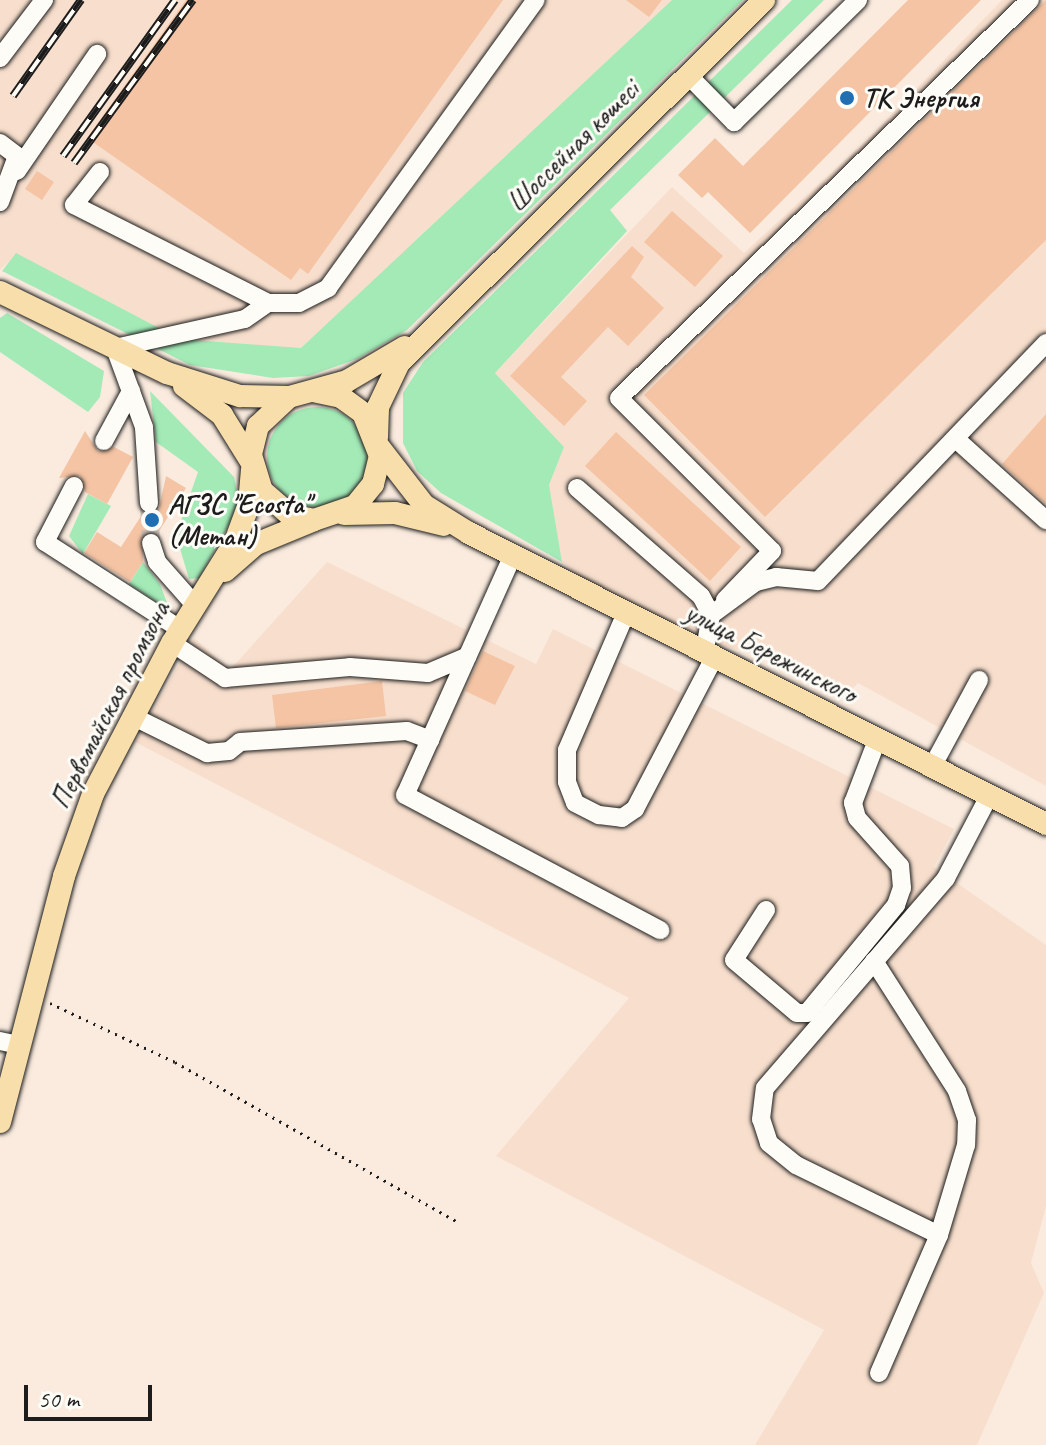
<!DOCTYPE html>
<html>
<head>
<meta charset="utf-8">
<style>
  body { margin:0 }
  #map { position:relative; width:1046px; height:1445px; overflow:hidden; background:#faebde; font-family:Caveat,sans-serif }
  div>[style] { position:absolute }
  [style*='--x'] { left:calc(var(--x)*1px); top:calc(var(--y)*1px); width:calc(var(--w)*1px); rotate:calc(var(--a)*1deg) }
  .built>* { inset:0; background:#f8dfcd }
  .green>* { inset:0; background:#a3eab7 }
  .round { border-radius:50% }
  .building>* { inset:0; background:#f4c4a4 }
  .minor-tunnel>* { height:18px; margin-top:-9px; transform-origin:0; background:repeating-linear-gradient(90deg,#cec2b7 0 18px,transparent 0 27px) }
  .path>* { height:3px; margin-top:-1.5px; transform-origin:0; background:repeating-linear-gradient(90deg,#1c1c1c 0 2px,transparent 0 8px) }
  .roads { filter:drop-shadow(0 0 2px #1c1c1c) drop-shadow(0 0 2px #1c1c1c) }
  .minor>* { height:18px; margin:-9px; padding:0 9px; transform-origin:9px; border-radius:9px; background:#fdfcf7 }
  .major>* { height:22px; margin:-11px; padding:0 11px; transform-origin:11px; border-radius:11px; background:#f8deab }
  .rail>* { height:8px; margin-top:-4px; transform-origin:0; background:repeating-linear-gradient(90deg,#fdfcf7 0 15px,#1c1c1c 0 30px); box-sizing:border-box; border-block:2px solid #1c1c1c }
  .dots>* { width:22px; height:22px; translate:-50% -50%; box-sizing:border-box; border:4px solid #fdfcf7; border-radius:50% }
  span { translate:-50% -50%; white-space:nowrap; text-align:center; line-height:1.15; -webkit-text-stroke:6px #fdfcf7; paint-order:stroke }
  .poi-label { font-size:28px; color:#1c1c1c; font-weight:700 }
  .left { translate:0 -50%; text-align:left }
  .street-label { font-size:28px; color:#1c1c1c }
  .scale { position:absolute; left:24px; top:1385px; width:128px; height:36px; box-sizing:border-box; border:4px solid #1c1c1c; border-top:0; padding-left:10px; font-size:24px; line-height:28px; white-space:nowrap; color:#1c1c1c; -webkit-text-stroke:6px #fdfcf7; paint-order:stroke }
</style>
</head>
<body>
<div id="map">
  <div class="built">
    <div style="clip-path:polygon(0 0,672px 0,356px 298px,301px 348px,285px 351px,180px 339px,17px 254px,0 270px)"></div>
    <div style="clip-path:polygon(1002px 0,1046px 0,1046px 786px,858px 683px,848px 693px,836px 694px,785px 661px,707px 642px,583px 579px,562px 562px,549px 505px,549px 485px,564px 447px,495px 373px,672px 187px,744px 253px,869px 138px)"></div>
    <div style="clip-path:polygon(327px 562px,536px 664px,553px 629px,954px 829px,934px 867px,1046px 945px,1046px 1206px,1031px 1263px,1044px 1293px,977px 1445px,755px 1445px,824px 1330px,496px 1156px,629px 998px,135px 742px,194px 638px,230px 670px)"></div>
  </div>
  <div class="green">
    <div style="clip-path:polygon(672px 0,743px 0,407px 330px,357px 359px,309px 376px,273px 378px,190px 365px,2px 271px,16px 253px,180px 339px,301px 348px)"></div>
    <div style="clip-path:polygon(792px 0,824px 0,610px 210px,627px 231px,495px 373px,564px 447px,549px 485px,562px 562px,441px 493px,417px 471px,403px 443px,403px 393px,423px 362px)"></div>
    <div style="clip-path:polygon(7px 313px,104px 371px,100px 397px,88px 412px,0 352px,0 318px)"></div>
    <div style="clip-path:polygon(150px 391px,234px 477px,240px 505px,199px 578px,189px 579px,176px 535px,198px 472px,156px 442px)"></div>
    <div class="round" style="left:267px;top:407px;width:100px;height:100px"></div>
    <div style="clip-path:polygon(88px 494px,111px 506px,83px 554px,69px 536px)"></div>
    <div style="clip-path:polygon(143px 562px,160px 584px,170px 611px,129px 584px)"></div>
  </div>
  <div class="building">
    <div style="clip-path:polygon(186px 0,503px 0,308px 274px,300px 268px,291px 280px,87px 138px)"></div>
    <div style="clip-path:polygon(626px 0,662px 0,649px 17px)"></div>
    <div style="clip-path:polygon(908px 0,981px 0,750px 233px,708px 192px,702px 198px,678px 175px,715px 138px,743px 166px)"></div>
    <div style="clip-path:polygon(1046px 0,1046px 240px,765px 517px,644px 395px)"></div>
    <div style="clip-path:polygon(37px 171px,54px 182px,42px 200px,25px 189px)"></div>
    <div style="clip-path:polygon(672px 211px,723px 256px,695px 287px,644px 242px)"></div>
    <div style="clip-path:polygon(632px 246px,644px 257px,631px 277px,664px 308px,628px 346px,608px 327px,561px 377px,587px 401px,564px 426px,510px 376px)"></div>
    <div style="clip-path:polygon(1046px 414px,1046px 504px,1002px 464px)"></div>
    <div style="clip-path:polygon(85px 431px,98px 451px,114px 447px,133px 457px,107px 504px,85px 492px,80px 476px,59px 478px)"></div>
    <div style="clip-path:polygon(616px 432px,741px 547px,710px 581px,585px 466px)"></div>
    <div style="clip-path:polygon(166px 476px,186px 488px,158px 533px,142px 536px,143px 562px,130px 582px,84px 553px,97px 532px,121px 547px,143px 513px,159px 509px)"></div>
    <div style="clip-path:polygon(483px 651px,515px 666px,495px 705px,465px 691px)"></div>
    <div style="clip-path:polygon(382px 681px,386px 716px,276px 728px,272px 695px)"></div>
  </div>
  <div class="minor-tunnel">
    <div style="--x:149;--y:503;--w:40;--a:87.1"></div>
  </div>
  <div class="path">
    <div style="--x:50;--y:1003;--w:138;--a:25.3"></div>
    <div style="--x:175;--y:1062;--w:326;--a:29.5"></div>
  </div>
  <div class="roads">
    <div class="minor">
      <div style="--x:0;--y:58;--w:73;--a:-52.8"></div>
      <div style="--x:688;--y:75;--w:66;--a:45.6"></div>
      <div style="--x:734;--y:122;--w:174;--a:-44.5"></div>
      <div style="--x:0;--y:143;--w:21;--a:37"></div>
      <div style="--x:17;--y:156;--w:49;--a:110.3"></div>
      <div style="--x:17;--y:171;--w:142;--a:-55.6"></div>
      <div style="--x:100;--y:172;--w:42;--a:128.2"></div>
      <div style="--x:74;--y:205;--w:217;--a:26.8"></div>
      <div style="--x:957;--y:440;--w:120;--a:42"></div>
      <div style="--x:104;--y:441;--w:57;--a:-61.6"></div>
      <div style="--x:74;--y:486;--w:63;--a:117.4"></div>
      <div style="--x:45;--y:542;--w:161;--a:32.8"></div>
      <div style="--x:577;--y:488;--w:164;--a:41.1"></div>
      <div style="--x:701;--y:596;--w:21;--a:62"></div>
      <div style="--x:711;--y:615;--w:39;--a:100"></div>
      <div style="--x:149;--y:503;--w:76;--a:-93.8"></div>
      <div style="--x:144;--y:427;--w:84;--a:-110.2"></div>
      <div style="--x:115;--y:348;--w:133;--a:-12.6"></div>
      <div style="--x:245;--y:319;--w:28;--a:-35"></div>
      <div style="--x:268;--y:303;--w:31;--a:0"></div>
      <div style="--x:299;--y:303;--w:33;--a:-27"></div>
      <div style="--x:328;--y:288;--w:355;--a:-54.2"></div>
      <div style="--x:151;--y:543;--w:20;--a:72"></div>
      <div style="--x:157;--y:562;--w:56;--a:48.6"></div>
      <div style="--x:513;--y:555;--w:263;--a:114.2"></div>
      <div style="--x:405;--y:795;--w:289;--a:27.9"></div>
      <div style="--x:725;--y:600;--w:68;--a:-46.2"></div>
      <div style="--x:772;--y:551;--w:216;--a:-135"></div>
      <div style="--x:619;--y:398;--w:572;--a:-44.08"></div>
      <div style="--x:626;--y:613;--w:149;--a:113.3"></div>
      <div style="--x:567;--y:750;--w:32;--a:90"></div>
      <div style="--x:567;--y:782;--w:22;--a:69"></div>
      <div style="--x:575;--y:803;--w:27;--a:27"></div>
      <div style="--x:599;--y:815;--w:23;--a:7"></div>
      <div style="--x:622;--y:818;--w:16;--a:-35"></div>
      <div style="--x:635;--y:809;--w:170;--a:-62.4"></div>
      <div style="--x:711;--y:615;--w:56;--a:-36.3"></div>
      <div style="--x:756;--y:582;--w:21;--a:-14"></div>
      <div style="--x:776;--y:577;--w:42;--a:5.4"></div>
      <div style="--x:818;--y:581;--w:330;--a:-46.2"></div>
      <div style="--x:172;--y:643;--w:64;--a:33.4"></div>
      <div style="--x:225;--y:678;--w:125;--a:-5"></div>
      <div style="--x:350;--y:667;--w:78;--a:4.4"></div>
      <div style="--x:428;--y:673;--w:43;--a:-23"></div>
      <div style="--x:132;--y:716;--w:84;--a:26.3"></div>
      <div style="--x:207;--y:753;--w:22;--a:-5"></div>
      <div style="--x:229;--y:751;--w:14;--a:-39"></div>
      <div style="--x:240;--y:742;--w:167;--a:-3.8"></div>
      <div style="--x:407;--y:731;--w:25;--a:21"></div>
      <div style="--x:932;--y:767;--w:99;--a:-61.6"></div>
      <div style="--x:766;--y:910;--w:59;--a:122.6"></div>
      <div style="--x:734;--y:960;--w:82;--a:40.1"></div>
      <div style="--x:797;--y:1013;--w:10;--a:0"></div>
      <div style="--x:807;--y:1013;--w:140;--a:-50.5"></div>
      <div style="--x:896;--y:905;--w:18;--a:-71"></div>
      <div style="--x:902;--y:888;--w:22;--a:-95"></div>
      <div style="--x:900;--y:866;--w:64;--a:-131.9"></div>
      <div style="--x:857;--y:818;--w:16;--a:-105"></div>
      <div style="--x:853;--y:803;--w:67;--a:-69.1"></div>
      <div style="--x:874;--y:961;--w:154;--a:57.4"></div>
      <div style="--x:957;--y:1091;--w:31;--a:71"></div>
      <div style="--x:967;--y:1120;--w:25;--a:92"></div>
      <div style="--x:966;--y:1145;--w:94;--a:106.7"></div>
      <div style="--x:0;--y:1041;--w:19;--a:12"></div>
      <div style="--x:879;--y:1373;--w:150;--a:-66.5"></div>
      <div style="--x:939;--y:1235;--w:159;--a:-153.9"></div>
      <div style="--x:796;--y:1165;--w:35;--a:-141"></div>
      <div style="--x:769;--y:1143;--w:25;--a:-108"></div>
      <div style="--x:761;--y:1119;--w:31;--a:-83"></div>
      <div style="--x:765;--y:1088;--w:277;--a:-49.2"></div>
      <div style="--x:946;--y:878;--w:93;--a:-62.3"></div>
    </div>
    <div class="major">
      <div style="--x:0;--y:292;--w:186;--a:25.9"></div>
      <div style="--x:167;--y:373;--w:77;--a:17.5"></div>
      <div style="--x:240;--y:396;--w:49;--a:1.2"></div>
      <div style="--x:184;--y:386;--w:48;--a:37.3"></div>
      <div style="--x:222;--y:415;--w:53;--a:58.1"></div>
      <div style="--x:313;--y:391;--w:29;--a:12"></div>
      <div style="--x:341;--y:397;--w:27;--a:36"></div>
      <div style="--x:363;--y:413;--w:46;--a:68.4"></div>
      <div style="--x:380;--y:456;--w:29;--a:104"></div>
      <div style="--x:373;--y:484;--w:28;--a:129"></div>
      <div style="--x:355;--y:506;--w:43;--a:161.1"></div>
      <div style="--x:314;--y:520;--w:25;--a:-168"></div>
      <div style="--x:290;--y:515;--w:37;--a:-139"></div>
      <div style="--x:262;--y:491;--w:39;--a:-107"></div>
      <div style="--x:251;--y:454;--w:29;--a:-76"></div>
      <div style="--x:258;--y:426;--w:42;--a:-43.1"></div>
      <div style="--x:289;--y:397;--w:60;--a:-15.4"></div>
      <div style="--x:347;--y:381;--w:67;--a:-30.4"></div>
      <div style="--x:377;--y:437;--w:30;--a:-88"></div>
      <div style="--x:378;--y:407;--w:49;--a:-64.5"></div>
      <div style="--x:399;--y:363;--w:515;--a:-44.84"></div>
      <div style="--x:379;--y:447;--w:73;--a:52.2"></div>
      <div style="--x:424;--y:505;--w:53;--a:31.9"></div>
      <div style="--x:469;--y:533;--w:646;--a:26.76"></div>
      <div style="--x:344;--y:514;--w:51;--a:-1.1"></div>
      <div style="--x:395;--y:513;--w:50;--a:13.8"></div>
      <div style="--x:225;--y:571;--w:41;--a:-41.1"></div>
      <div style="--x:256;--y:544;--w:61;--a:-22.3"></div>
      <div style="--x:0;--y:1122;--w:254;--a:-75.4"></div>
      <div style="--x:64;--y:876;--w:87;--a:-70.5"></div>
      <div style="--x:93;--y:794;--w:170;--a:-62.4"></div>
      <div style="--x:172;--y:643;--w:119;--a:-58"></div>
      <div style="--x:235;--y:542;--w:40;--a:-69.8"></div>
      <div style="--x:249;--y:504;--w:35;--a:-85"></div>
    </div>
  </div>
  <div class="rail">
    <div style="--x:13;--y:96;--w:118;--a:-54.7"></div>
    <div style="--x:63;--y:156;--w:192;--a:-54.3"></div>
    <div style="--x:74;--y:163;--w:202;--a:-53.9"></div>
  </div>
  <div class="dots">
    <div style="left:847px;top:98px;background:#1f6fb2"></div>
    <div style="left:152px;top:520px;background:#1f6fb2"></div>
  </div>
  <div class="poi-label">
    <span class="left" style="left:863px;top:98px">ТК Энергия</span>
    <span class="left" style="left:168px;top:520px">АГЗС "Ecosta"<br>(Метан)</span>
  </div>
  <div class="street-label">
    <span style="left:573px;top:146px;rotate:-45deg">Шоссейная көшесі</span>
    <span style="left:771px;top:653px;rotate:27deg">улица Бережинского</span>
    <span style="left:110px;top:705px;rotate:-63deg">Первомайская промзона</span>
  </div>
  <div class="scale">50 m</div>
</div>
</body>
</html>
